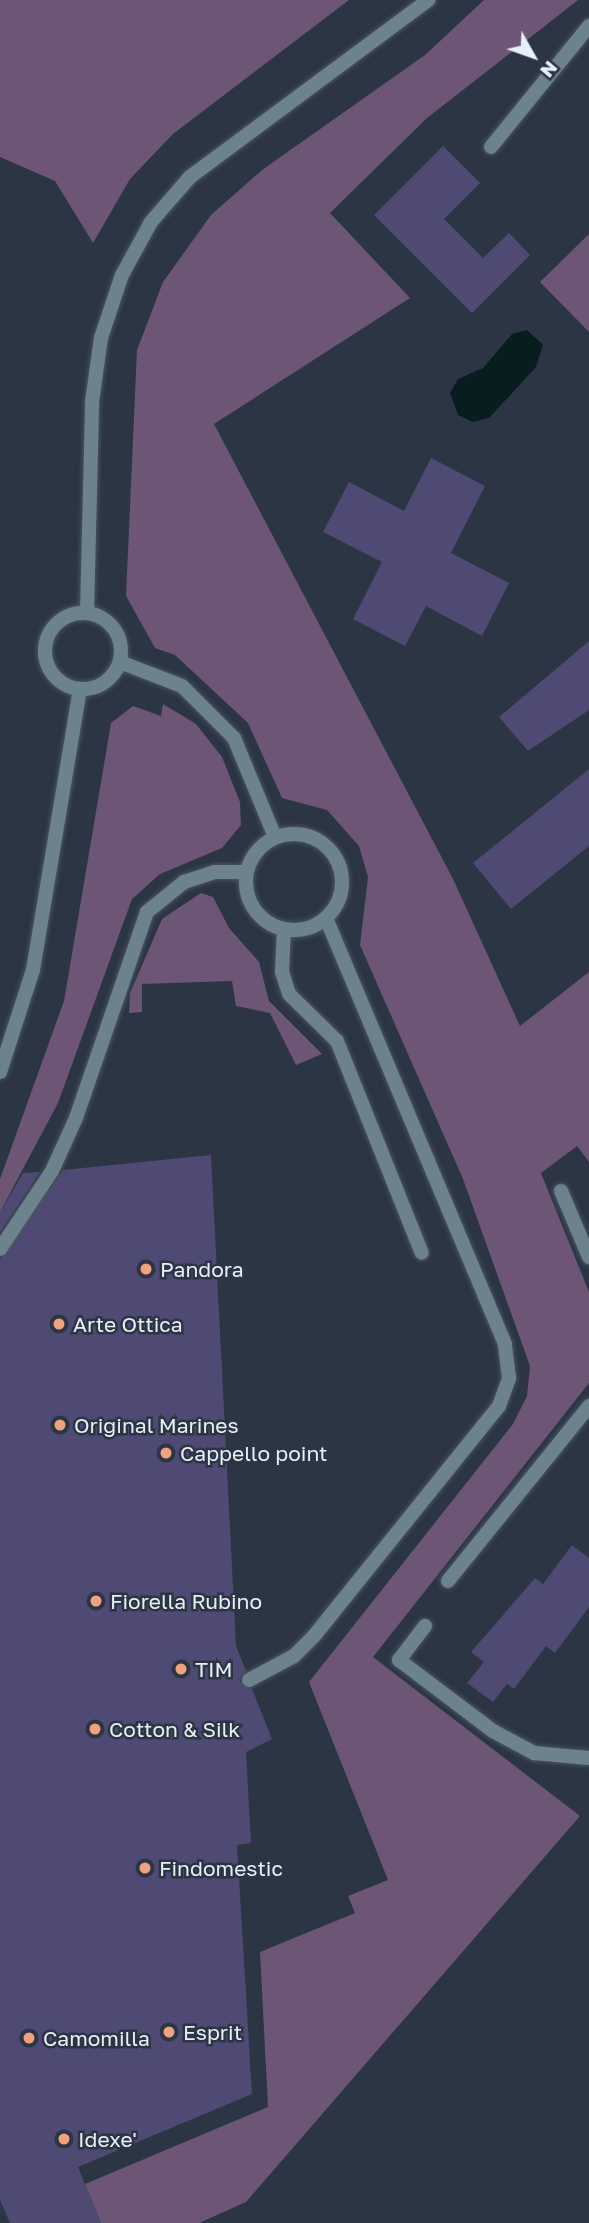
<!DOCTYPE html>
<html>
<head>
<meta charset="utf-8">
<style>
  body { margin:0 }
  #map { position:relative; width:589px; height:2223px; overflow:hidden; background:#2c3543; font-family:"Golos Text",sans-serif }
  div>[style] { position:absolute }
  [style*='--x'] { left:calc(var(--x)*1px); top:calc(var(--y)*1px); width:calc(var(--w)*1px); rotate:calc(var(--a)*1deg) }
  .green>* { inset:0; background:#6d5576 }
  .water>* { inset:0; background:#081d1e }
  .building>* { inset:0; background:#4f4a74 }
  .roads { filter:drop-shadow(0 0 2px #4a5360) drop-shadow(0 0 2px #4a5360) }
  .service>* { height:14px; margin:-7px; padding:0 7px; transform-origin:7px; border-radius:7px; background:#6c828d }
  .service>.ring { margin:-7px; padding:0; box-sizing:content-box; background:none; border:14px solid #6c828d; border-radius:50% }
  .minor>* { height:14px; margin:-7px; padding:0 7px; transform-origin:7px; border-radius:7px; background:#6c828d }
  .minor>.ring { margin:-7px; padding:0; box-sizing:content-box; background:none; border:14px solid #6c828d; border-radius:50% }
  .dots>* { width:19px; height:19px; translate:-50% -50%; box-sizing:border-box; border:4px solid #2c3543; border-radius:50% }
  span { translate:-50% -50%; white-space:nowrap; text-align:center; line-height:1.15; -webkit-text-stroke:5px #2c3543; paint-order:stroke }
  .poi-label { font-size:21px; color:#e9eff9 }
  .left { translate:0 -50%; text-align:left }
  .north { position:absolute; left:498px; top:21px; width:70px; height:70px; -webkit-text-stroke:5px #2c3543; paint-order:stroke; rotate:130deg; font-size:19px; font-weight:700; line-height:28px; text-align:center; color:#e9eff9 }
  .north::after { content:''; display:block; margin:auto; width:24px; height:32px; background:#e9eff9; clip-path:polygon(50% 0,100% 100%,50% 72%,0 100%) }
</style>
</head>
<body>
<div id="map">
  <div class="green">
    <div style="clip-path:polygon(0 0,349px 0,173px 134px,130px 179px,93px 243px,55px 181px,0 157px)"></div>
    <div style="clip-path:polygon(484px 0,578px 0,427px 118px,330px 213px,410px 298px,214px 424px,453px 879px,520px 1026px,589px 972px,589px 1162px,577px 1146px,541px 1173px,589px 1292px,589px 1383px,373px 1657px,580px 1816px,246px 2202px,199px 2223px,101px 2223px,85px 2184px,268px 2107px,260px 1952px,355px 1913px,348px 1896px,388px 1880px,309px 1682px,513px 1424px,527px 1396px,530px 1366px,463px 1179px,360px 945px,368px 877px,359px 846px,327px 810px,282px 798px,248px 723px,175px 655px,155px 648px,126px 596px,137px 350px,163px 282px,211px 215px,262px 170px,425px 55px)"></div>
    <div style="clip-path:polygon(589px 234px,589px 332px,540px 282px)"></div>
    <div style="clip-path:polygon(163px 704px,196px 724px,222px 757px,240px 802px,241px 825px,222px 848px,160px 874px,132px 899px,58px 1103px,0 1212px,0 1179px,64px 1001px,111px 723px,133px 706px,161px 716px)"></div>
    <div style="clip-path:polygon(201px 893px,213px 897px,229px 928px,259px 962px,269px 1001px,322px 1054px,296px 1065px,270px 1013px,236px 1006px,232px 981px,142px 984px,142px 1012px,129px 1013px,130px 993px,162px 919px)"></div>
  </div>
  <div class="water">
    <div style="clip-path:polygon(527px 330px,543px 345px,536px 367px,489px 418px,473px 422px,458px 415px,450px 393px,458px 379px,483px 368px,512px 334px)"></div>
  </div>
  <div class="building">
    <div style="clip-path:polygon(443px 146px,480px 183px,444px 219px,483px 258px,509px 233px,530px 255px,472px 313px,374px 215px)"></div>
    <div style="clip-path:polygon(431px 458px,485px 486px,451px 553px,509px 583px,482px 636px,426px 606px,405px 646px,353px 619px,382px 562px,323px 532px,349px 482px,404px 511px)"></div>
    <div style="clip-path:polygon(589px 641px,589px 710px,528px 751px,499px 717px)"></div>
    <div style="clip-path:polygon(589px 769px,589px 846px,511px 909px,473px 863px)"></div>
    <div style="clip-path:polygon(211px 1155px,236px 1646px,246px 1671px,239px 1680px,252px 1689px,272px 1739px,246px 1752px,251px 1843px,237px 1845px,252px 2094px,78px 2167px,101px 2223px,10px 2223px,0 2200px,0 1259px,63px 1170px)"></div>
    <div style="clip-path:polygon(40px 1172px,0 1232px,0 1212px,23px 1173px)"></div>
    <div style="clip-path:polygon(572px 1545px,589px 1558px,589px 1607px,555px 1653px,546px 1646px,514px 1689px,507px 1684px,493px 1702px,467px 1683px,484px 1662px,471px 1652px,535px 1578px,543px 1584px)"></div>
  </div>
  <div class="roads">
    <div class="service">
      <div style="--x:120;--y:662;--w:66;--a:21.2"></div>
      <div style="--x:182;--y:686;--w:74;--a:45"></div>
      <div style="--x:234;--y:738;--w:107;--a:67.5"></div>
      <div class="ring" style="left:246px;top:834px;width:82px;height:82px"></div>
      <div style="--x:284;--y:929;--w:43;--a:92.7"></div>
      <div style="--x:282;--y:972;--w:23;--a:72"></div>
      <div style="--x:289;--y:994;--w:67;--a:44.4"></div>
      <div style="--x:337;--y:1041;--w:228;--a:68.2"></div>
      <div style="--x:561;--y:1191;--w:72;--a:67"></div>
      <div style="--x:0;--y:1249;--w:94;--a:-56.3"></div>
      <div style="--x:52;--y:1171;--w:58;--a:-65.6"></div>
      <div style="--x:76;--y:1118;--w:218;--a:-71"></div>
      <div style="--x:147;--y:912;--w:48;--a:-39"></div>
      <div style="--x:184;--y:882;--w:32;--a:-18"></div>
      <div style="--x:214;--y:872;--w:32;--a:0"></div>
      <div style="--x:448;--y:1581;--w:225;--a:-51.1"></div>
      <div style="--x:425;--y:1626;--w:43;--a:127.4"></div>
      <div style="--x:399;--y:1660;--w:118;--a:37.1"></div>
      <div style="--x:493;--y:1731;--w:47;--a:28.2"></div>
      <div style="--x:534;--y:1753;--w:55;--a:5.2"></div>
      <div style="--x:249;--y:1680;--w:51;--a:-28.1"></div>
      <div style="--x:294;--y:1656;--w:28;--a:-45"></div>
      <div style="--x:314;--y:1636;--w:295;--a:-51.2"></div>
      <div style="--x:499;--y:1406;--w:30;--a:-70"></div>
      <div style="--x:509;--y:1378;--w:34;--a:-97"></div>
      <div style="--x:505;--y:1344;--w:461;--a:-112.8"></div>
    </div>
    <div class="minor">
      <div style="--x:491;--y:147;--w:156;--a:-51"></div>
      <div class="ring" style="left:45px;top:613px;width:62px;height:62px"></div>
      <div style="--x:87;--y:613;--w:211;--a:-88.6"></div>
      <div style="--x:92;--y:402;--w:65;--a:-82"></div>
      <div style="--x:101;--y:338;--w:66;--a:-71.6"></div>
      <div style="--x:122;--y:275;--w:60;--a:-61.3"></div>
      <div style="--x:151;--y:222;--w:60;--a:-49.1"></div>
      <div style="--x:190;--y:177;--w:297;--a:-36.6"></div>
      <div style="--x:0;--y:1072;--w:107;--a:-72.1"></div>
      <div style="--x:33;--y:970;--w:284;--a:-80.5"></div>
    </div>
  </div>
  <div class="dots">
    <div style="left:146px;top:1269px;background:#f1a17d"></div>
    <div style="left:59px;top:1324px;background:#f1a17d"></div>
    <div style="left:60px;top:1425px;background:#f1a17d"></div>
    <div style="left:166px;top:1453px;background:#f1a17d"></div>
    <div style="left:96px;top:1601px;background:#f1a17d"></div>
    <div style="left:181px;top:1669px;background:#f1a17d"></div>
    <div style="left:95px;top:1729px;background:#f1a17d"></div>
    <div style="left:145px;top:1868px;background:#f1a17d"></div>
    <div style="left:169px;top:2032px;background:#f1a17d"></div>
    <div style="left:29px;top:2038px;background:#f1a17d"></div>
    <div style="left:64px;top:2139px;background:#f1a17d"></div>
  </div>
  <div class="poi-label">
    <span class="left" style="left:160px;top:1269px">Pandora</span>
    <span class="left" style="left:73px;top:1324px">Arte Ottica</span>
    <span class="left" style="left:74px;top:1425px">Original Marines</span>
    <span class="left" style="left:180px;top:1453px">Cappello point</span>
    <span class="left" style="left:110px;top:1601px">Fiorella Rubino</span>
    <span class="left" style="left:195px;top:1669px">TIM</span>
    <span class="left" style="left:109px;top:1729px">Cotton &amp; Silk</span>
    <span class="left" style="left:159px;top:1868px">Findomestic</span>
    <span class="left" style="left:183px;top:2032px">Esprit</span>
    <span class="left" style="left:43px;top:2038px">Camomilla</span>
    <span class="left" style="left:78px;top:2139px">Idexe'</span>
  </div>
  <div class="north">N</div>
</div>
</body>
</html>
